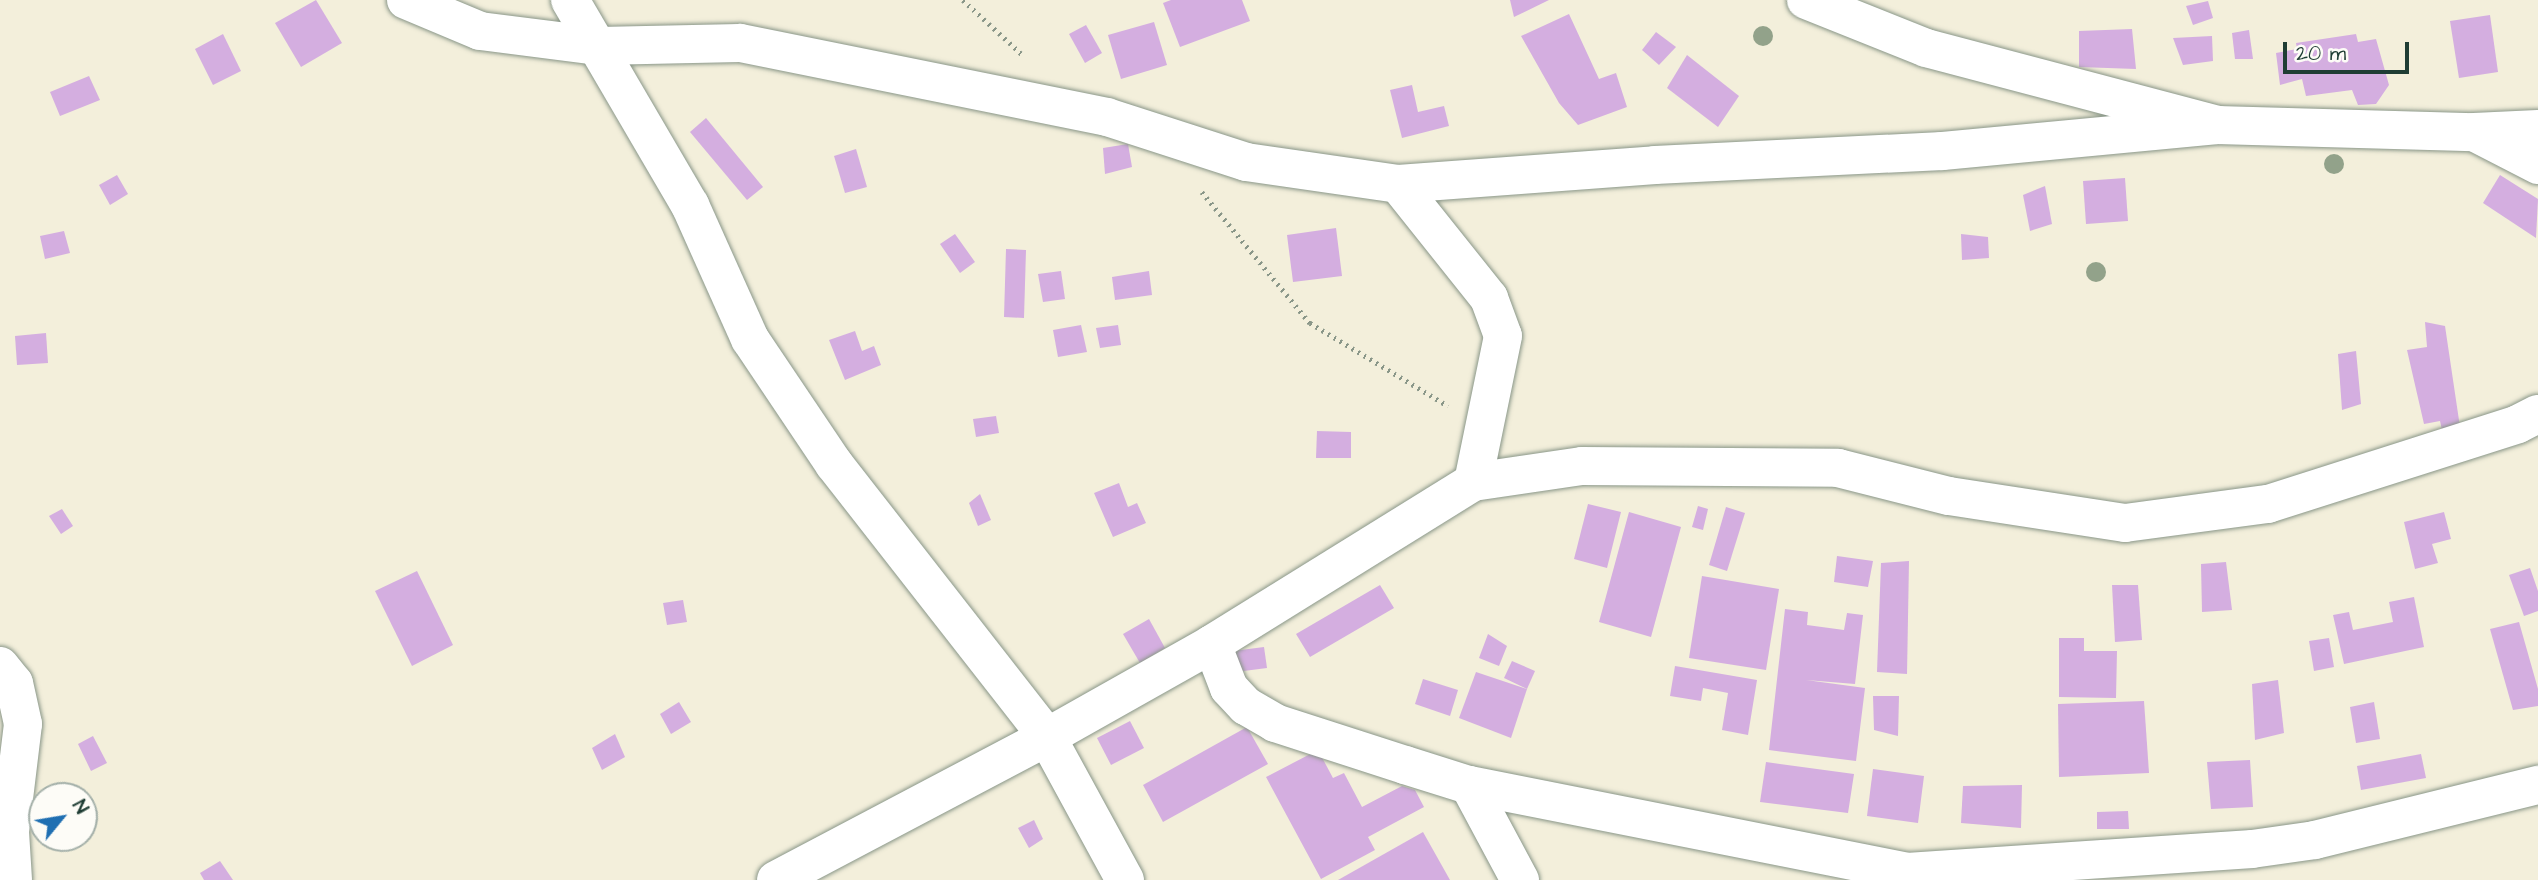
<!DOCTYPE html>
<html>
<head>
<meta charset="utf-8">
<style>
  body { margin:0 }
  #map { position:relative; width:2538px; height:880px; overflow:hidden; background:#f3efdb; font-family:"Architects Daughter",sans-serif }
  div>[style] { position:absolute }
  [style*='--x'] { left:calc(var(--x)*1px); top:calc(var(--y)*1px); width:calc(var(--w)*1px); rotate:calc(var(--a)*1deg) }
  .building>* { inset:0; background:#d4aee0 }
  .path>* { height:4.5px; margin-top:-2.25px; transform-origin:0; background:repeating-linear-gradient(90deg,#899688 0 2px,transparent 0 7px) }
  .roads { filter:drop-shadow(0 0 2px #899688) drop-shadow(0 0 2px #899688) }
  .street>* { height:38px; margin:-19px; padding:0 19px; transform-origin:19px; border-radius:19px; background:#fff }
  .trees>* { width:20px; height:20px; margin:-10px; border-radius:50%; background:#92a28a }
  span { translate:-50% -50%; white-space:nowrap; text-align:center; line-height:1.15; -webkit-text-stroke:5px #fdfcf7; paint-order:stroke }
  .north { position:absolute; left:28px; top:782px; width:70px; height:70px; box-sizing:border-box; background:#fdfcf7; border:2px solid #a4b0a9; border-radius:50%; rotate:60deg; font-size:19px; font-weight:700; line-height:28px; text-align:center; color:#1f3d34 }
  .north::after { content:''; display:block; margin:auto; width:24px; height:32px; background:#1f6fb2; clip-path:polygon(50% 0,100% 100%,50% 72%,0 100%) }
  .scale { position:absolute; left:2283px; top:42px; width:126px; height:32px; box-sizing:border-box; border:4px solid #1f3d34; border-top:0; padding-left:9px; font-size:21px; line-height:24px; white-space:nowrap; color:#1f3d34; -webkit-text-stroke:5px #fdfcf7; paint-order:stroke }
</style>
</head>
<body>
<div id="map">
  <div class="building">
    <div style="clip-path:polygon(316px 0,342px 43px,301px 67px,275px 23px)"></div>
    <div style="clip-path:polygon(1171px 0,1242px 0,1250px 21px,1180px 47px,1163px 3px)"></div>
    <div style="clip-path:polygon(1510px 0,1549px 0,1514px 17px)"></div>
    <div style="clip-path:polygon(2208px 1px,2213px 18px,2193px 25px,2186px 6px)"></div>
    <div style="clip-path:polygon(1569px 14px,1599px 79px,1616px 73px,1627px 107px,1578px 125px,1559px 103px,1521px 36px)"></div>
    <div style="clip-path:polygon(2490px 15px,2498px 72px,2459px 78px,2450px 21px)"></div>
    <div style="clip-path:polygon(1154px 22px,1167px 65px,1121px 79px,1108px 35px)"></div>
    <div style="clip-path:polygon(1086px 25px,1102px 53px,1085px 63px,1069px 34px)"></div>
    <div style="clip-path:polygon(2132px 29px,2136px 69px,2079px 67px,2079px 31px)"></div>
    <div style="clip-path:polygon(2249px 30px,2253px 59px,2235px 59px,2232px 33px)"></div>
    <div style="clip-path:polygon(1656px 32px,1676px 47px,1659px 65px,1642px 50px)"></div>
    <div style="clip-path:polygon(223px 34px,241px 71px,213px 85px,195px 49px)"></div>
    <div style="clip-path:polygon(2356px 34px,2358px 42px,2376px 39px,2389px 85px,2376px 104px,2358px 105px,2352px 90px,2306px 96px,2302px 79px,2280px 85px,2276px 53px,2297px 49px,2296px 43px)"></div>
    <div style="clip-path:polygon(2212px 36px,2213px 61px,2183px 65px,2173px 38px)"></div>
    <div style="clip-path:polygon(1687px 55px,1739px 96px,1718px 127px,1667px 88px)"></div>
    <div style="clip-path:polygon(89px 76px,100px 100px,60px 116px,50px 92px)"></div>
    <div style="clip-path:polygon(1412px 85px,1418px 112px,1444px 106px,1449px 126px,1402px 138px,1390px 90px)"></div>
    <div style="clip-path:polygon(706px 118px,763px 187px,747px 200px,690px 132px)"></div>
    <div style="clip-path:polygon(1128px 144px,1132px 167px,1105px 174px,1103px 148px)"></div>
    <div style="clip-path:polygon(856px 149px,867px 187px,845px 193px,834px 156px)"></div>
    <div style="clip-path:polygon(117px 175px,128px 194px,110px 205px,99px 185px)"></div>
    <div style="clip-path:polygon(2500px 175px,2538px 199px,2536px 238px,2483px 203px)"></div>
    <div style="clip-path:polygon(2125px 178px,2128px 221px,2086px 224px,2083px 181px)"></div>
    <div style="clip-path:polygon(2045px 186px,2052px 224px,2030px 231px,2023px 195px)"></div>
    <div style="clip-path:polygon(1336px 228px,1342px 276px,1293px 282px,1287px 235px)"></div>
    <div style="clip-path:polygon(64px 231px,70px 253px,45px 259px,40px 236px)"></div>
    <div style="clip-path:polygon(955px 234px,975px 262px,960px 273px,940px 244px)"></div>
    <div style="clip-path:polygon(1961px 234px,1988px 237px,1989px 258px,1962px 260px)"></div>
    <div style="clip-path:polygon(1006px 249px,1026px 250px,1024px 318px,1004px 317px)"></div>
    <div style="clip-path:polygon(1061px 271px,1065px 299px,1043px 302px,1038px 274px)"></div>
    <div style="clip-path:polygon(1149px 271px,1152px 295px,1115px 300px,1112px 277px)"></div>
    <div style="clip-path:polygon(2425px 322px,2445px 326px,2460px 427px,2442px 430px,2440px 421px,2424px 424px,2407px 350px,2427px 347px)"></div>
    <div style="clip-path:polygon(1081px 325px,1087px 352px,1058px 357px,1053px 330px)"></div>
    <div style="clip-path:polygon(1118px 325px,1121px 345px,1100px 348px,1096px 328px)"></div>
    <div style="clip-path:polygon(855px 331px,862px 351px,874px 346px,881px 365px,845px 380px,829px 340px)"></div>
    <div style="clip-path:polygon(46px 333px,48px 363px,17px 365px,15px 336px)"></div>
    <div style="clip-path:polygon(2356px 351px,2361px 404px,2342px 410px,2338px 354px)"></div>
    <div style="clip-path:polygon(996px 416px,999px 433px,976px 437px,973px 419px)"></div>
    <div style="clip-path:polygon(1317px 431px,1351px 432px,1351px 458px,1316px 458px)"></div>
    <div style="clip-path:polygon(1119px 483px,1128px 507px,1137px 503px,1146px 523px,1113px 537px,1094px 493px)"></div>
    <div style="clip-path:polygon(980px 494px,991px 520px,978px 526px,969px 503px)"></div>
    <div style="clip-path:polygon(1588px 504px,1621px 512px,1607px 568px,1574px 559px)"></div>
    <div style="clip-path:polygon(1698px 506px,1708px 509px,1703px 530px,1692px 527px)"></div>
    <div style="clip-path:polygon(1726px 507px,1745px 513px,1727px 571px,1709px 565px)"></div>
    <div style="clip-path:polygon(62px 509px,73px 526px,61px 534px,49px 516px)"></div>
    <div style="clip-path:polygon(1629px 512px,1681px 527px,1651px 637px,1599px 622px)"></div>
    <div style="clip-path:polygon(2444px 512px,2451px 539px,2432px 544px,2438px 563px,2415px 569px,2404px 522px)"></div>
    <div style="clip-path:polygon(1837px 556px,1873px 561px,1868px 587px,1834px 582px)"></div>
    <div style="clip-path:polygon(1909px 561px,1907px 674px,1877px 672px,1881px 563px)"></div>
    <div style="clip-path:polygon(2226px 562px,2232px 610px,2202px 612px,2201px 564px)"></div>
    <div style="clip-path:polygon(2530px 568px,2538px 591px,2538px 611px,2524px 616px,2509px 575px)"></div>
    <div style="clip-path:polygon(417px 571px,453px 645px,412px 666px,375px 591px)"></div>
    <div style="clip-path:polygon(1702px 576px,1779px 589px,1766px 670px,1689px 658px)"></div>
    <div style="clip-path:polygon(1380px 585px,1394px 608px,1310px 657px,1296px 634px)"></div>
    <div style="clip-path:polygon(2112px 585px,2138px 585px,2142px 640px,2115px 642px)"></div>
    <div style="clip-path:polygon(2414px 597px,2424px 647px,2344px 664px,2333px 615px,2349px 612px,2353px 630px,2393px 622px,2389px 602px)"></div>
    <div style="clip-path:polygon(683px 600px,687px 622px,667px 625px,663px 603px)"></div>
    <div style="clip-path:polygon(1785px 609px,1808px 612px,1807px 625px,1844px 630px,1847px 613px,1863px 615px,1855px 684px,1806px 680px,1865px 688px,1856px 761px,1769px 750px)"></div>
    <div style="clip-path:polygon(1149px 619px,1165px 648px,1140px 663px,1123px 634px)"></div>
    <div style="clip-path:polygon(2519px 622px,2538px 689px,2538px 706px,2513px 710px,2490px 629px)"></div>
    <div style="clip-path:polygon(1488px 634px,1507px 646px,1499px 666px,1479px 658px)"></div>
    <div style="clip-path:polygon(2059px 638px,2084px 638px,2084px 651px,2117px 651px,2116px 698px,2059px 697px)"></div>
    <div style="clip-path:polygon(2329px 638px,2334px 667px,2314px 671px,2309px 641px)"></div>
    <div style="clip-path:polygon(1264px 647px,1267px 668px,1236px 672px,1233px 651px)"></div>
    <div style="clip-path:polygon(1512px 661px,1535px 671px,1527px 689px,1504px 678px)"></div>
    <div style="clip-path:polygon(1675px 666px,1757px 680px,1748px 735px,1722px 730px,1728px 693px,1703px 688px,1701px 701px,1670px 696px)"></div>
    <div style="clip-path:polygon(1476px 672px,1527px 689px,1511px 738px,1459px 718px)"></div>
    <div style="clip-path:polygon(1423px 679px,1458px 690px,1450px 716px,1415px 704px)"></div>
    <div style="clip-path:polygon(2278px 680px,2284px 733px,2255px 740px,2252px 684px)"></div>
    <div style="clip-path:polygon(1873px 696px,1899px 696px,1898px 736px,1874px 730px)"></div>
    <div style="clip-path:polygon(2144px 701px,2149px 773px,2059px 777px,2058px 704px)"></div>
    <div style="clip-path:polygon(679px 702px,691px 722px,671px 734px,660px 714px)"></div>
    <div style="clip-path:polygon(2374px 702px,2380px 739px,2356px 743px,2350px 707px)"></div>
    <div style="clip-path:polygon(1130px 721px,1144px 748px,1111px 765px,1097px 738px)"></div>
    <div style="clip-path:polygon(1247px 727px,1268px 764px,1163px 822px,1143px 785px)"></div>
    <div style="clip-path:polygon(615px 734px,625px 757px,602px 770px,592px 748px)"></div>
    <div style="clip-path:polygon(93px 736px,107px 763px,91px 771px,78px 744px)"></div>
    <div style="clip-path:polygon(1318px 750px,1333px 778px,1344px 773px,1362px 807px,1402px 786px,1415px 790px,1424px 807px,1368px 837px,1375px 850px,1321px 879px,1266px 777px)"></div>
    <div style="clip-path:polygon(2421px 754px,2426px 778px,2361px 790px,2357px 766px)"></div>
    <div style="clip-path:polygon(2250px 760px,2253px 807px,2211px 809px,2207px 762px)"></div>
    <div style="clip-path:polygon(1766px 762px,1854px 774px,1848px 813px,1760px 802px)"></div>
    <div style="clip-path:polygon(1873px 769px,1924px 776px,1918px 823px,1867px 816px)"></div>
    <div style="clip-path:polygon(2022px 785px,2021px 828px,1961px 823px,1963px 786px)"></div>
    <div style="clip-path:polygon(2128px 811px,2129px 829px,2097px 829px,2097px 812px)"></div>
    <div style="clip-path:polygon(1034px 820px,1043px 839px,1029px 848px,1018px 828px)"></div>
    <div style="clip-path:polygon(1423px 832px,1450px 880px,1338px 880px)"></div>
    <div style="clip-path:polygon(220px 861px,233px 880px,204px 880px,200px 873px)"></div>
  </div>
  <div class="path">
    <div style="--x:963;--y:0;--w:83;--a:42.6"></div>
    <div style="--x:1202;--y:192;--w:170;--a:50.5"></div>
    <div style="--x:1310;--y:323;--w:161;--a:31"></div>
  </div>
  <div class="roads">
    <div class="street">
      <div style="--x:406;--y:0;--w:80;--a:22.7"></div>
      <div style="--x:480;--y:31;--w:120;--a:7.2"></div>
      <div style="--x:599;--y:46;--w:141;--a:-1.2"></div>
      <div style="--x:740;--y:43;--w:374;--a:11.4"></div>
      <div style="--x:1107;--y:117;--w:146;--a:17.9"></div>
      <div style="--x:1246;--y:162;--w:154;--a:8.2"></div>
      <div style="--x:1398;--y:184;--w:258;--a:-4.2"></div>
      <div style="--x:1655;--y:165;--w:288;--a:-2.8"></div>
      <div style="--x:1943;--y:151;--w:275;--a:-5.4"></div>
      <div style="--x:570;--y:0;--w:238;--a:59.7"></div>
      <div style="--x:690;--y:205;--w:147;--a:65.9"></div>
      <div style="--x:750;--y:339;--w:151;--a:56.1"></div>
      <div style="--x:834;--y:464;--w:346;--a:52"></div>
      <div style="--x:1047;--y:737;--w:163;--a:61.4"></div>
      <div style="--x:1806;--y:0;--w:129;--a:21.8"></div>
      <div style="--x:1926;--y:48;--w:301;--a:14.8"></div>
      <div style="--x:2217;--y:125;--w:257;--a:1.6"></div>
      <div style="--x:2474;--y:132;--w:64;--a:-2.7"></div>
      <div style="--x:2476;--y:133;--w:70;--a:27.3"></div>
      <div style="--x:1398;--y:184;--w:146;--a:51.4"></div>
      <div style="--x:1489;--y:298;--w:40;--a:69.8"></div>
      <div style="--x:1503;--y:336;--w:149;--a:101.6"></div>
      <div style="--x:1212;--y:644;--w:47;--a:68.9"></div>
      <div style="--x:1229;--y:688;--w:25;--a:47"></div>
      <div style="--x:1246;--y:706;--w:34;--a:30"></div>
      <div style="--x:1275;--y:723;--w:137;--a:17.9"></div>
      <div style="--x:1405;--y:765;--w:67;--a:17.4"></div>
      <div style="--x:1469;--y:785;--w:447;--a:11.2"></div>
      <div style="--x:1907;--y:872;--w:346;--a:-3.8"></div>
      <div style="--x:2252;--y:849;--w:64;--a:-8.1"></div>
      <div style="--x:2315;--y:840;--w:230;--a:-13.9"></div>
      <div style="--x:0;--y:666;--w:22;--a:51"></div>
      <div style="--x:14;--y:683;--w:42;--a:77.6"></div>
      <div style="--x:23;--y:724;--w:109;--a:96.9"></div>
      <div style="--x:10;--y:832;--w:48;--a:86.4"></div>
      <div style="--x:1469;--y:785;--w:108;--a:61.8"></div>
      <div style="--x:776;--y:880;--w:306;--a:-27.8"></div>
      <div style="--x:1047;--y:737;--w:189;--a:-29.4"></div>
      <div style="--x:1212;--y:644;--w:307;--a:-31.8"></div>
      <div style="--x:1473;--y:482;--w:110;--a:-8.4"></div>
      <div style="--x:1582;--y:466;--w:256;--a:0.4"></div>
      <div style="--x:1838;--y:468;--w:114;--a:14.2"></div>
      <div style="--x:1949;--y:496;--w:178;--a:8.7"></div>
      <div style="--x:2125;--y:523;--w:144;--a:-7.6"></div>
      <div style="--x:2268;--y:504;--w:262;--a:-17.7"></div>
      <div style="--x:2518;--y:424;--w:22;--a:-27"></div>
    </div>
  </div>
  <div class="trees">
    <div style="left:1763px;top:36px"></div>
    <div style="left:2334px;top:164px"></div>
    <div style="left:2096px;top:272px"></div>
  </div>
  <div class="north">N</div>
  <div class="scale">20 m</div>
</div>
</body>
</html>
